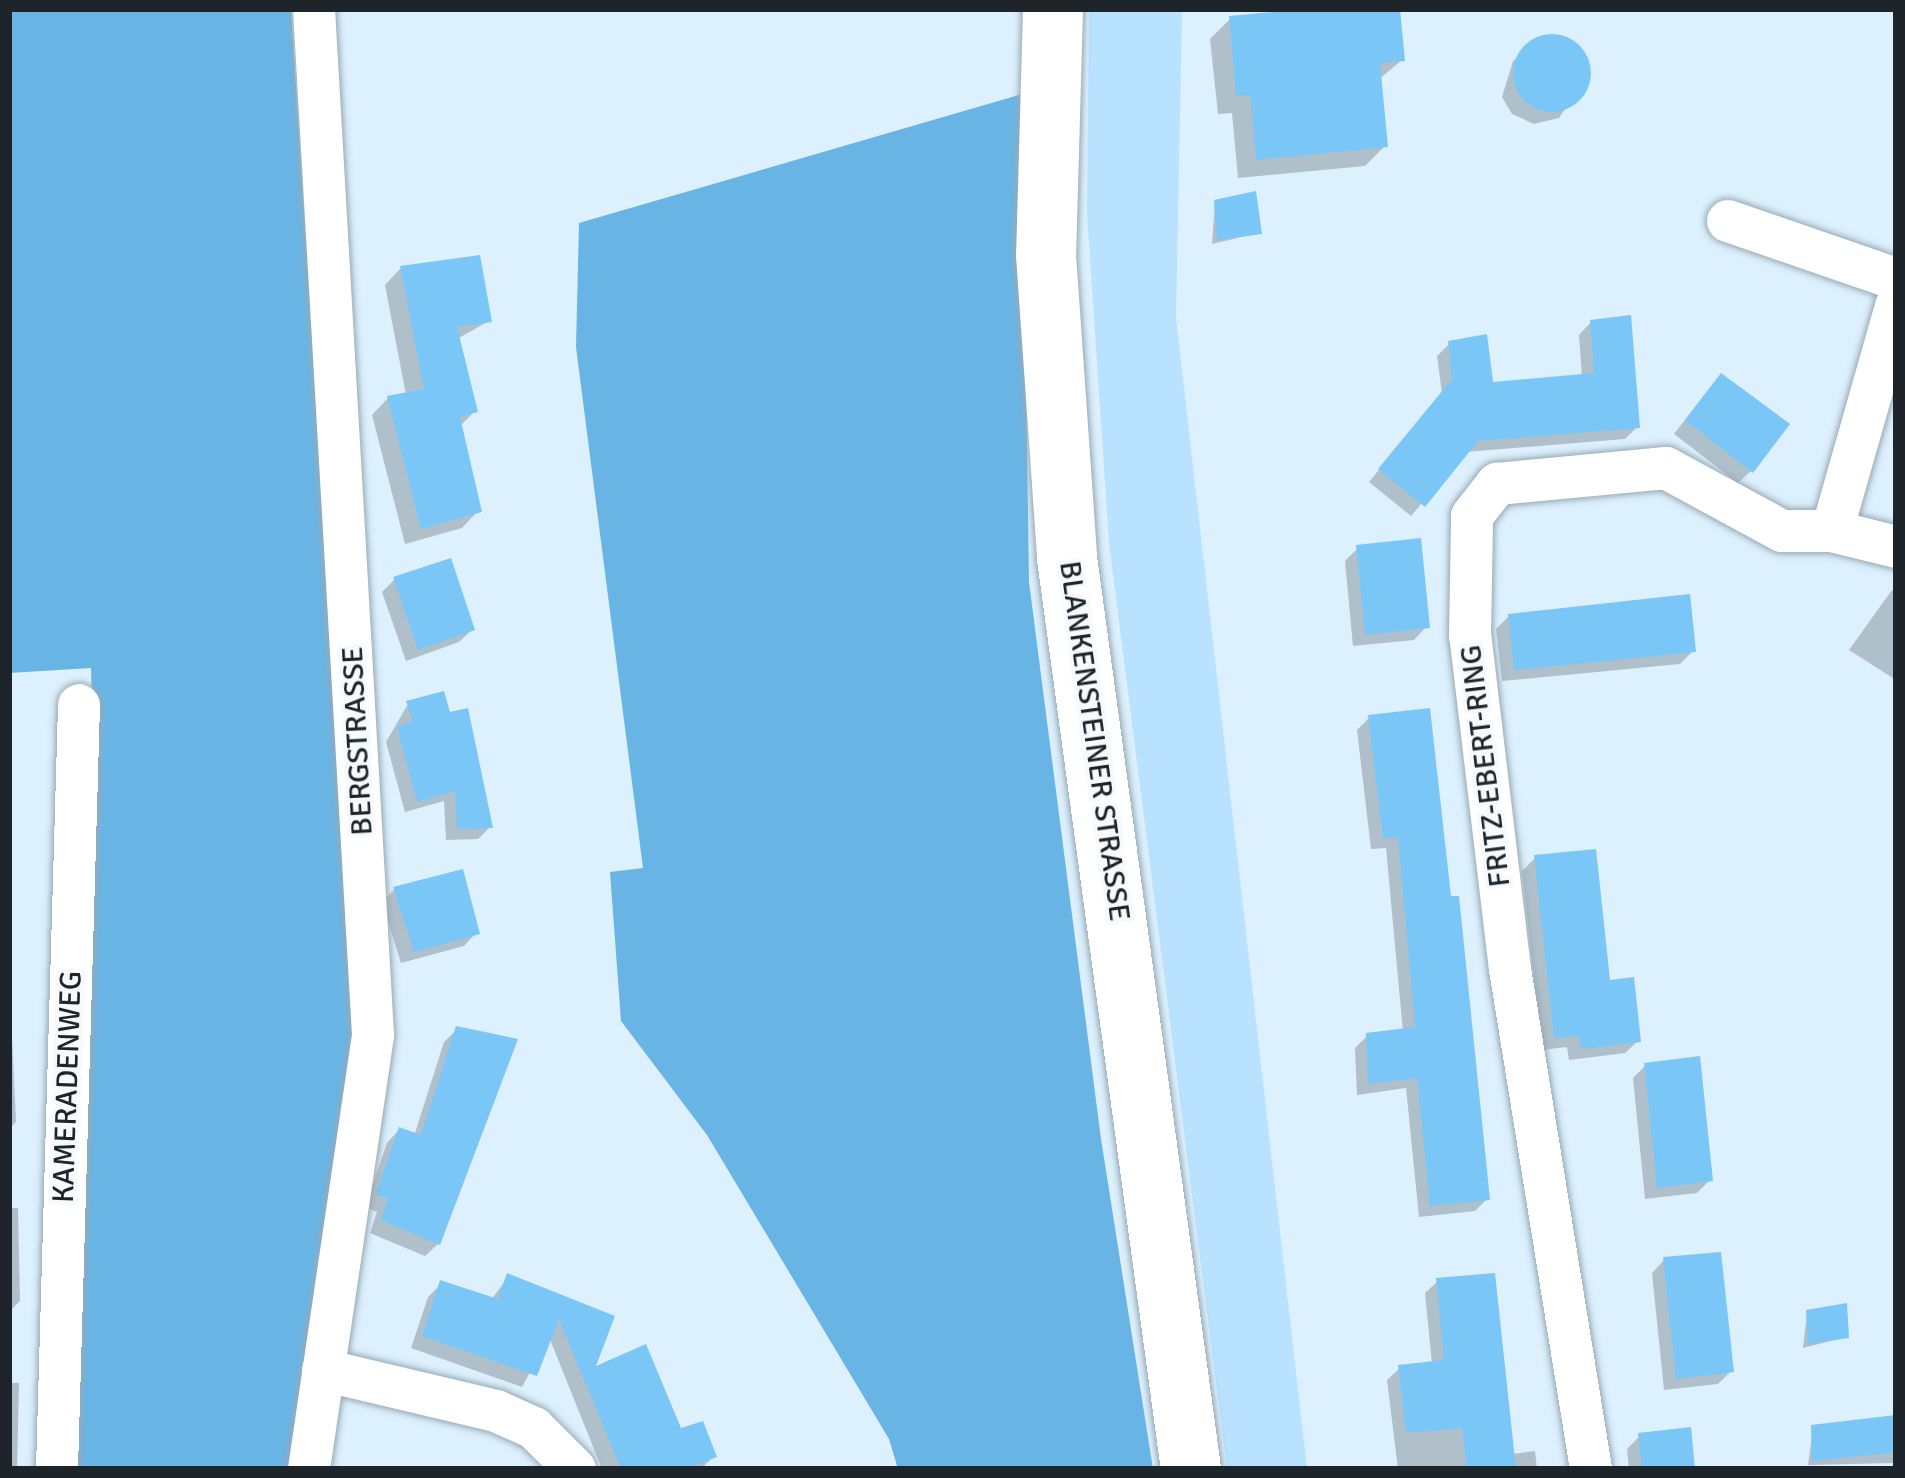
<!DOCTYPE html>
<html>
<head>
<meta charset="utf-8">
<style>
  body { margin:0 }
  #map { position:relative; width:1905px; height:1478px; overflow:hidden; background:#dcf0fd; font-family:Signika,sans-serif }
  div>[style] { position:absolute }
  [style*='--x'] { left:calc(var(--x)*1px); top:calc(var(--y)*1px); width:calc(var(--w)*1px); rotate:calc(var(--a)*1deg) }
  .green>* { inset:0; background:#b8e2ff }
  .forest>* { inset:0; background:#68b5e5 }
  .shadow>* { inset:0; background:#0003 }
  .building>* { inset:0; background:#79c6f7 }
  .round { border-radius:50% }
  .roads { filter:drop-shadow(0 0 3px #98aab6) drop-shadow(0 0 3px #98aab6) }
  .street>* { height:42px; margin:-21px; padding:0 21px; transform-origin:21px; border-radius:21px; background:#fff }
  .secondary>* { height:60px; margin:-30px; padding:0 30px; transform-origin:30px; border-radius:30px; background:#fff }
  span { translate:-50% -50%; white-space:nowrap; text-align:center; line-height:1.15; -webkit-text-stroke:9px #f6fafd; paint-order:stroke }
  .street-label { font-size:30px; color:#1e252a }
  .frame { position:absolute; inset:0; border:12px solid #1e252a; pointer-events:none }
</style>
</head>
<body>
<div id="map">
  <div class="green">
    <div style="clip-path:polygon(1089px 9px,1182px 9px,1176px 317px,1307px 1469px,1227px 1469px,1109px 543px,1087px 213px)"></div>
  </div>
  <div class="forest">
    <div style="clip-path:polygon(9px 9px,291px 9px,358px 1047px,297px 1469px,72px 1469px,95px 807px,91px 668px,9px 673px)"></div>
    <div style="clip-path:polygon(1022px 94px,1029px 582px,1101px 1139px,1153px 1469px,898px 1469px,889px 1439px,707px 1135px,621px 1021px,610px 872px,643px 868px,576px 347px,579px 223px)"></div>
  </div>
  <div class="shadow">
    <div style="clip-path:polygon(1316px 9px,1397px 9px,1402px 60px,1378px 80px,1385px 146px,1365px 166px,1238px 178px,1232px 113px,1218px 114px,1210px 39px,1230px 19px)"></div>
    <div style="clip-path:polygon(1550px 37px,1579px 48px,1588px 75px,1559px 118px,1534px 124px,1512px 114px,1502px 97px,1513px 61px)"></div>
    <div style="clip-path:polygon(1215px 202px,1258px 233px,1212px 244px)"></div>
    <div style="clip-path:polygon(401px 268px,489px 321px,457px 339px,475px 411px,459px 427px,478px 511px,462px 528px,405px 544px,372px 415px,388px 398px,406px 395px,385px 285px)"></div>
    <div style="clip-path:polygon(1591px 322px,1637px 427px,1625px 439px,1465px 452px,1411px 516px,1369px 482px,1442px 393px,1437px 356px,1449px 344px,1490px 385px,1582px 377px,1579px 335px)"></div>
    <div style="clip-path:polygon(1709px 389px,1751px 471px,1738px 483px,1674px 434px)"></div>
    <div style="clip-path:polygon(1358px 548px,1426px 627px,1414px 640px,1353px 646px,1345px 561px)"></div>
    <div style="clip-path:polygon(394px 580px,472px 630px,459px 642px,406px 661px,382px 592px)"></div>
    <div style="clip-path:polygon(1892px 590px,1896px 592px,1896px 680px,1849px 650px)"></div>
    <div style="clip-path:polygon(1509px 616px,1693px 651px,1680px 664px,1502px 681px,1496px 629px)"></div>
    <div style="clip-path:polygon(408px 704px,490px 827px,478px 839px,446px 840px,444px 801px,405px 812px,386px 742px)"></div>
    <div style="clip-path:polygon(1369px 718px,1487px 1199px,1475px 1211px,1419px 1217px,1406px 1088px,1357px 1095px,1355px 1048px,1367px 1036px,1403px 1032px,1386px 848px,1371px 849px,1357px 730px)"></div>
    <div style="clip-path:polygon(1535px 858px,1638px 1041px,1625px 1053px,1569px 1060px,1567px 1047px,1542px 1050px,1522px 871px)"></div>
    <div style="clip-path:polygon(395px 889px,476px 933px,464px 946px,401px 963px,382px 902px)"></div>
    <div style="clip-path:polygon(9px 974px,16px 1122px,9px 1129px)"></div>
    <div style="clip-path:polygon(457px 1029px,438px 1244px,425px 1256px,370px 1233px,377px 1212px,365px 1207px,387px 1143px,399px 1130px,414px 1136px,444px 1042px)"></div>
    <div style="clip-path:polygon(1646px 1065px,1710px 1180px,1697px 1193px,1645px 1199px,1633px 1078px)"></div>
    <div style="clip-path:polygon(9px 1208px,18px 1208px,20px 1301px,9px 1312px)"></div>
    <div style="clip-path:polygon(1664px 1260px,1731px 1371px,1718px 1384px,1664px 1390px,1652px 1273px)"></div>
    <div style="clip-path:polygon(508px 1277px,611px 1318px,591px 1371px,714px 1456px,701px 1469px,602px 1469px,549px 1337px,522px 1387px,411px 1348px,428px 1297px,441px 1284px,491px 1300px)"></div>
    <div style="clip-path:polygon(1438px 1281px,1511px 1454px,1535px 1451px,1537px 1469px,1398px 1469px,1387px 1380px,1400px 1368px,1432px 1364px,1425px 1293px)"></div>
    <div style="clip-path:polygon(1807px 1313px,1846px 1337px,1803px 1348px)"></div>
    <div style="clip-path:polygon(9px 1383px,19px 1383px,17px 1469px,9px 1469px)"></div>
    <div style="clip-path:polygon(1896px 1425px,1895px 1463px,1808px 1465px,1813px 1428px)"></div>
    <div style="clip-path:polygon(1640px 1436px,1692px 1469px,1629px 1469px,1627px 1449px)"></div>
  </div>
  <div class="building">
    <div style="clip-path:polygon(1302px 9px,1400px 9px,1405px 61px,1380px 63px,1388px 147px,1256px 160px,1250px 95px,1236px 96px,1229px 16px)"></div>
    <div class="round" style="left:1513px;top:34px;width:78px;height:78px"></div>
    <div style="clip-path:polygon(1256px 191px,1262px 234px,1217px 240px,1214px 200px)"></div>
    <div style="clip-path:polygon(480px 255px,492px 322px,457px 327px,478px 412px,460px 417px,482px 512px,421px 529px,387px 396px,424px 389px,400px 266px)"></div>
    <div style="clip-path:polygon(1631px 315px,1640px 428px,1478px 441px,1425px 507px,1378px 469px,1452px 379px,1448px 341px,1487px 334px,1493px 382px,1594px 373px,1590px 320px)"></div>
    <div style="clip-path:polygon(1721px 373px,1790px 424px,1753px 473px,1685px 420px)"></div>
    <div style="clip-path:polygon(1421px 538px,1430px 628px,1365px 635px,1356px 545px)"></div>
    <div style="clip-path:polygon(451px 558px,475px 630px,418px 650px,393px 577px)"></div>
    <div style="clip-path:polygon(1690px 594px,1696px 652px,1514px 670px,1508px 614px)"></div>
    <div style="clip-path:polygon(444px 691px,450px 712px,468px 708px,493px 828px,457px 829px,455px 791px,417px 802px,397px 727px,413px 721px,406px 701px)"></div>
    <div style="clip-path:polygon(1430px 708px,1451px 896px,1459px 896px,1490px 1200px,1430px 1206px,1417px 1078px,1368px 1084px,1366px 1033px,1415px 1027px,1398px 837px,1383px 839px,1368px 715px)"></div>
    <div style="clip-path:polygon(1596px 849px,1610px 980px,1634px 977px,1641px 1042px,1581px 1049px,1579px 1036px,1554px 1038px,1534px 855px)"></div>
    <div style="clip-path:polygon(463px 869px,480px 934px,414px 952px,393px 887px)"></div>
    <div style="clip-path:polygon(456px 1026px,518px 1039px,440px 1245px,381px 1220px,388px 1199px,376px 1194px,399px 1127px,421px 1135px)"></div>
    <div style="clip-path:polygon(1700px 1056px,1713px 1181px,1657px 1188px,1644px 1063px)"></div>
    <div style="clip-path:polygon(1721px 1252px,1734px 1372px,1676px 1379px,1663px 1257px)"></div>
    <div style="clip-path:polygon(507px 1273px,615px 1316px,596px 1366px,646px 1344px,681px 1428px,703px 1421px,717px 1457px,686px 1469px,621px 1469px,559px 1319px,537px 1376px,422px 1336px,440px 1280px,498px 1299px)"></div>
    <div style="clip-path:polygon(1495px 1273px,1516px 1469px,1467px 1469px,1462px 1428px,1406px 1433px,1398px 1365px,1444px 1360px,1436px 1278px)"></div>
    <div style="clip-path:polygon(1847px 1303px,1849px 1338px,1808px 1344px,1806px 1310px)"></div>
    <div style="clip-path:polygon(1896px 1415px,1896px 1452px,1812px 1461px,1811px 1425px)"></div>
    <div style="clip-path:polygon(1691px 1427px,1695px 1469px,1642px 1469px,1638px 1433px)"></div>
  </div>
  <div class="roads">
    <div class="street">
      <div style="--x:1728;--y:221;--w:178;--a:19"></div>
      <div style="--x:1832;--y:531;--w:234;--a:-74.1"></div>
      <div style="--x:323;--y:1370;--w:178;--a:13.3"></div>
      <div style="--x:496;--y:1411;--w:42;--a:24.1"></div>
      <div style="--x:534;--y:1428;--w:58;--a:45"></div>
      <div style="--x:57;--y:1469;--w:764;--a:-88.35"></div>
      <div style="--x:309;--y:1469;--w:439;--a:-81.6"></div>
      <div style="--x:373;--y:1035;--w:1028;--a:-93.29"></div>
      <div style="--x:1591;--y:1469;--w:507;--a:-99.2"></div>
      <div style="--x:1510;--y:969;--w:335;--a:-96.8"></div>
      <div style="--x:1470;--y:636;--w:120;--a:-89"></div>
      <div style="--x:1472;--y:516;--w:41;--a:-52"></div>
      <div style="--x:1497;--y:484;--w:170;--a:-5.4"></div>
      <div style="--x:1666;--y:468;--w:132;--a:28.5"></div>
      <div style="--x:1782;--y:531;--w:50;--a:0"></div>
      <div style="--x:1832;--y:531;--w:66;--a:14"></div>
    </div>
    <div class="secondary">
      <div style="--x:1053;--y:9;--w:246;--a:91.6"></div>
      <div style="--x:1046;--y:255;--w:304;--a:86"></div>
      <div style="--x:1067;--y:558;--w:919;--a:82.25"></div>
    </div>
  </div>
  <div class="street-label">
    <span style="left:358px;top:741px;rotate:-93deg">BERGSTRASSE</span>
    <span style="left:1094px;top:741px;rotate:82deg">BLANKENSTEINER STRASSE</span>
    <span style="left:1486px;top:766px;rotate:-97deg">FRITZ-EBERT-RING</span>
    <span style="left:68px;top:1087px;rotate:-88deg">KAMERADENWEG</span>
  </div>
  <div class="frame"></div>
</div>
</body>
</html>
